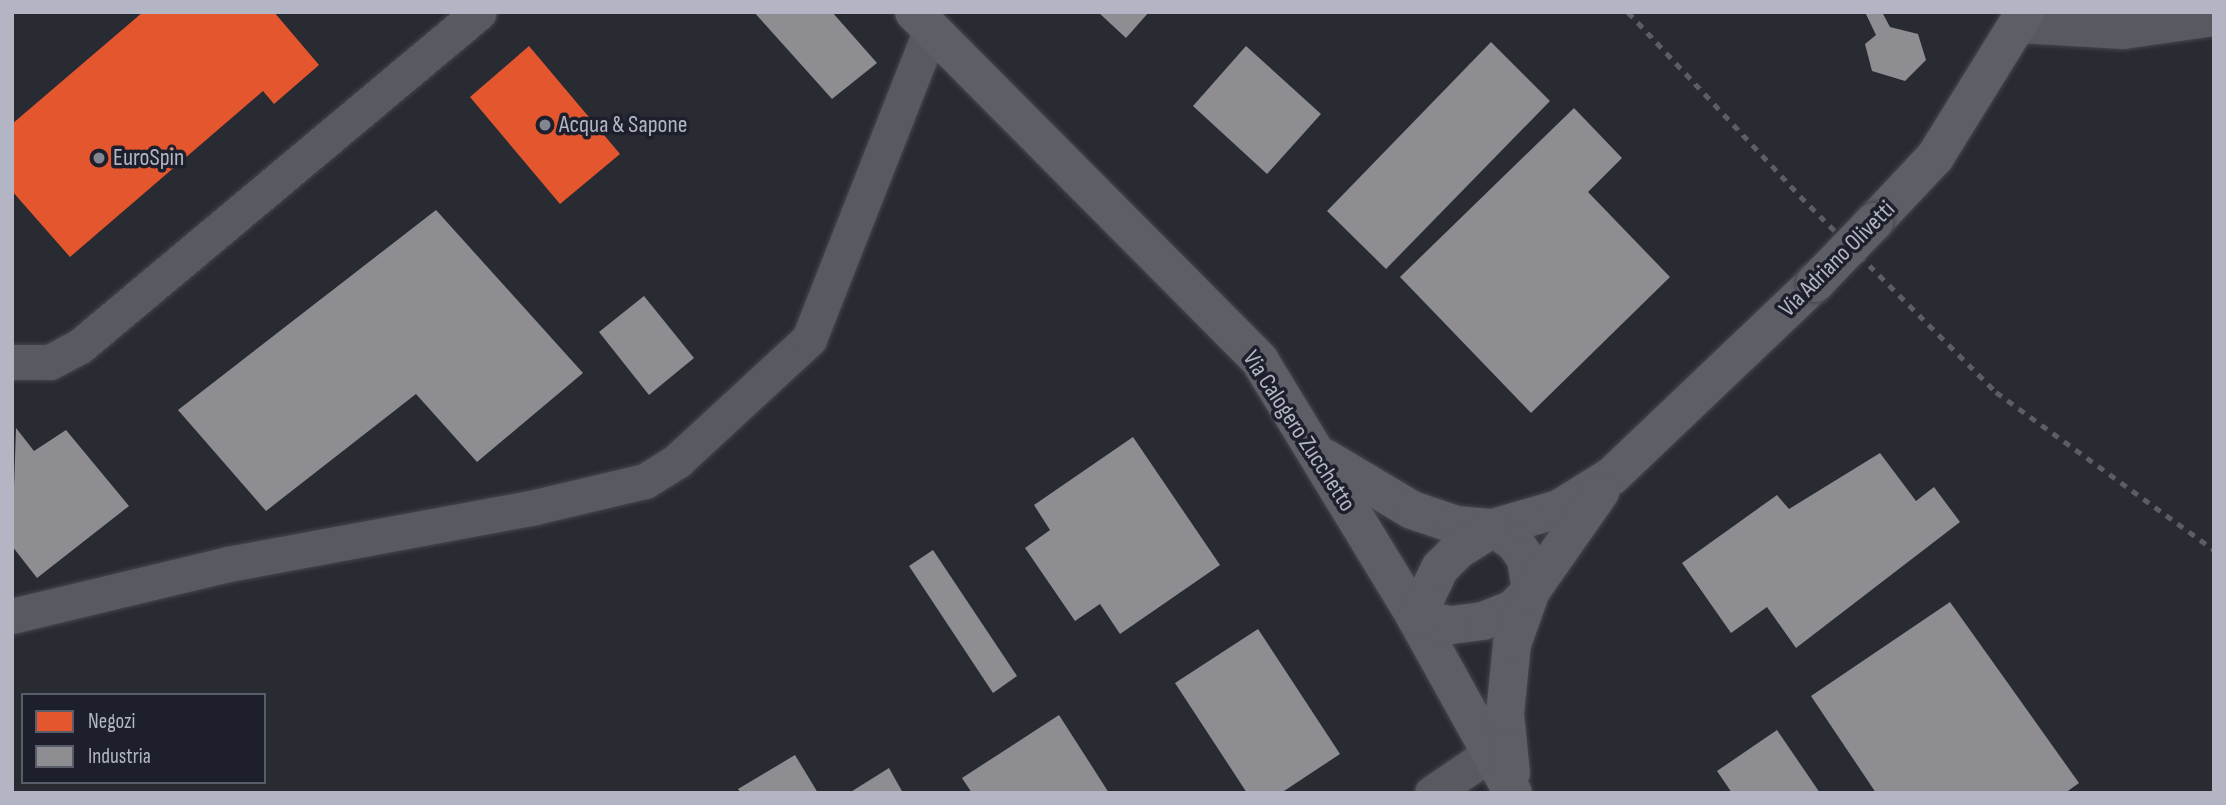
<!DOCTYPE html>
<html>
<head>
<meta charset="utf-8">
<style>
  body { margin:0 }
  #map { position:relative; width:2226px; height:805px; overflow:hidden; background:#292b33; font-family:"Sofia Sans Condensed",sans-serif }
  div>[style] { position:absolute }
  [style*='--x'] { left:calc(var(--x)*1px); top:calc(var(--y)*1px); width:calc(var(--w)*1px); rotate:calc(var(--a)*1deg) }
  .shops>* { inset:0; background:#e4572e }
  .industry>* { inset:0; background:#8d8d92 }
  .roads { filter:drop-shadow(0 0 2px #45464d) drop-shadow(0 0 2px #45464d) }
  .street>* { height:35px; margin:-17.5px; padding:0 17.5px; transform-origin:17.5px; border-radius:17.5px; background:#585a62 }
  .secondary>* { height:38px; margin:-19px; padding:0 19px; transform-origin:19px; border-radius:19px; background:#5d5e66 }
  .rail>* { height:5px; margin-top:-2.5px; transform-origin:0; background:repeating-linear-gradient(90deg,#5d5e65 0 7px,transparent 0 14px) }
  .bridges { filter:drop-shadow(0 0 2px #45464d) drop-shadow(0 0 2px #45464d) }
  .secondary-bridge>* { height:38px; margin:-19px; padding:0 19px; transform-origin:19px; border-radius:19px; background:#5d5e66 }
  .dots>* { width:19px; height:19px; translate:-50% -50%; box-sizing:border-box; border:4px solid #1d202c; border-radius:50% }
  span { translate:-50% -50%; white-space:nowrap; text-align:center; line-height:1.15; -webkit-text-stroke:7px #1d202c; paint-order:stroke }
  .poi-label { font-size:24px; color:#b3b5c4 }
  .left { translate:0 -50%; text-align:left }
  .street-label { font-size:24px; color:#b3b5c4 }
  .frame { position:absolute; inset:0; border:14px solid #b3b5c4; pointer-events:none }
  .legend { position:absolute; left:21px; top:693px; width:245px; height:91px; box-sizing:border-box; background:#1d202c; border:2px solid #595c69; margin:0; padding:9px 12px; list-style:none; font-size:21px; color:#b3b5c4 }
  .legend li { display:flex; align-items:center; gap:14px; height:35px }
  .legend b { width:35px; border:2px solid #595c69 }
</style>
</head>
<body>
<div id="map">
  <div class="shops">
    <div style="clip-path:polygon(143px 12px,274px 12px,319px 65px,274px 104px,263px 91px,70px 257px,12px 191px,12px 124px)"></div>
    <div style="clip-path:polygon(529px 46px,620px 154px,560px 204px,470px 97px)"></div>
  </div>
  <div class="industry">
    <div style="clip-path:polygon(754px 12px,832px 12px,877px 63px,832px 99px)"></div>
    <div style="clip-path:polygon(1098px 12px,1149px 12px,1126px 38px)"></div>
    <div style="clip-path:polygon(1865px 12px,1882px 12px,1890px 27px,1918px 34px,1926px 60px,1905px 81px,1872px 71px,1865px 44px,1876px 35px)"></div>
    <div style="clip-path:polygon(1491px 42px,1550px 101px,1386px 269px,1327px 211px)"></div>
    <div style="clip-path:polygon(1246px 46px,1321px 114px,1267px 174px,1193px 106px)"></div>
    <div style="clip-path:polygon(1574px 108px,1622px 158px,1588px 192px,1670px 277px,1531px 413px,1400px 277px)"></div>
    <div style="clip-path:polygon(436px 210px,583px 373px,477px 462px,416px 394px,266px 511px,178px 410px)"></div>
    <div style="clip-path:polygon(644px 296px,694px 358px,649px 395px,599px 332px)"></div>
    <div style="clip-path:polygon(16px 428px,34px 451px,66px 430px,129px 506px,37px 578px,12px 546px)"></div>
    <div style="clip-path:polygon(1133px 437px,1220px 565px,1120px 634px,1100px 604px,1075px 621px,1025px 548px,1050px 530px,1034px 505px)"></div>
    <div style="clip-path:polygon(1880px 453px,1916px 501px,1934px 487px,1960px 522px,1796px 648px,1767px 607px,1731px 633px,1682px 563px,1777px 495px,1789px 509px)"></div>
    <div style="clip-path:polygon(933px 550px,1017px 676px,993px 693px,909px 566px)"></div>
    <div style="clip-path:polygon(1950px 602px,2079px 783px,2065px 793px,1876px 793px,1811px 696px)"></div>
    <div style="clip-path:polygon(1258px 629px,1340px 754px,1281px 793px,1247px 793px,1175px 683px)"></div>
    <div style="clip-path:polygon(1059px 715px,1109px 793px,972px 793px,962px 778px)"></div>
    <div style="clip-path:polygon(1777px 730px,1820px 793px,1732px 793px,1717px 771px)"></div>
    <div style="clip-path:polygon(795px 755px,818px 793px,741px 793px,738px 789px)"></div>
    <div style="clip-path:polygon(889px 768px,903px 793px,849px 793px)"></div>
  </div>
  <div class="roads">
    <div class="street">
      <div style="--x:2019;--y:25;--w:104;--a:3.3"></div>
      <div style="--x:2123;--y:31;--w:92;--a:-8.1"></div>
      <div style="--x:12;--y:362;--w:38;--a:0"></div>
      <div style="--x:50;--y:362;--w:34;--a:-28"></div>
      <div style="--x:80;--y:346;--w:520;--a:-39.93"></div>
      <div style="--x:12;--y:616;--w:222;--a:-13.5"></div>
      <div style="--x:228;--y:564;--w:312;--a:-10.5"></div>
      <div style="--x:535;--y:507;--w:113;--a:-13.3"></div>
      <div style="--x:645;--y:481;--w:39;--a:-32"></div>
      <div style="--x:678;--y:460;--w:178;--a:-42.7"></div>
      <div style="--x:809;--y:339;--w:333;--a:-68.5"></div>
      <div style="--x:1432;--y:793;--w:73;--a:-34.3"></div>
    </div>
    <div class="secondary">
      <div style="--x:914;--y:12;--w:491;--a:45.2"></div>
      <div style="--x:1260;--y:361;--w:301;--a:58.7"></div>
      <div style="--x:1416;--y:618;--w:200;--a:61"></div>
      <div style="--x:1874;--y:222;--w:89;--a:-46.8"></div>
      <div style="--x:1935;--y:157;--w:171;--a:-58.2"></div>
      <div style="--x:1325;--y:458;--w:101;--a:30.9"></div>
      <div style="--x:1412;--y:510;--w:46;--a:18.8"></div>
      <div style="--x:1456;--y:525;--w:37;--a:5"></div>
      <div style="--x:1493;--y:528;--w:69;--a:-16.1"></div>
      <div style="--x:1559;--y:509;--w:62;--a:-31.9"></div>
      <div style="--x:1612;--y:476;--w:280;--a:-43.6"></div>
      <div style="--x:1493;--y:528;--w:27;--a:34"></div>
      <div style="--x:1515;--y:543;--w:19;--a:55"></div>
      <div style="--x:1526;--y:559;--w:32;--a:81"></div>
      <div style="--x:1531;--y:591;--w:25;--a:135"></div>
      <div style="--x:1513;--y:609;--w:32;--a:158"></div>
      <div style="--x:1483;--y:621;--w:33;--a:173"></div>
      <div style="--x:1450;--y:625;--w:35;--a:-168"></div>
      <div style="--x:1416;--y:618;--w:55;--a:-64.4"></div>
      <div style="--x:1440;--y:568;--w:25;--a:-45"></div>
      <div style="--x:1458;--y:550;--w:41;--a:-32.2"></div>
      <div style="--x:1511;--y:773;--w:59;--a:-95.8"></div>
      <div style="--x:1505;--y:714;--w:70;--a:-84.3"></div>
      <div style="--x:1512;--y:644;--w:56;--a:-70.3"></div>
      <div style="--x:1531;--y:591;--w:121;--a:-55.1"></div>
    </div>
  </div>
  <div class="rail">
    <div style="--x:1628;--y:12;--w:252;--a:46.9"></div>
    <div style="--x:1800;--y:196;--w:277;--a:45"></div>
    <div style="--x:1996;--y:392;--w:269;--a:35.9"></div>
  </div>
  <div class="bridges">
    <div class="secondary-bridge">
      <div style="--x:1815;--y:283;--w:85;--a:-46"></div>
    </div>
  </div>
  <div class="dots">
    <div style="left:545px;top:125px;background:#838591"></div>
    <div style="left:99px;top:158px;background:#838591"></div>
  </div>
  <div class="poi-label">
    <span class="left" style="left:559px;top:125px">Acqua &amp; Sapone</span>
    <span class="left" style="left:113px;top:158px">EuroSpin</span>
  </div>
  <div class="street-label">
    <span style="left:1837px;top:259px;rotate:-45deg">Via Adriano Olivetti</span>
    <span style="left:1299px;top:431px;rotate:57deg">Via Calogero Zucchetto</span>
  </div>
  <div class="frame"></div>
  <ul class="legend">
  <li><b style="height:19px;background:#e4572e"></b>Negozi</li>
  <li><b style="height:19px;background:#8d8d92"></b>Industria</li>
  </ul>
</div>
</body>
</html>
